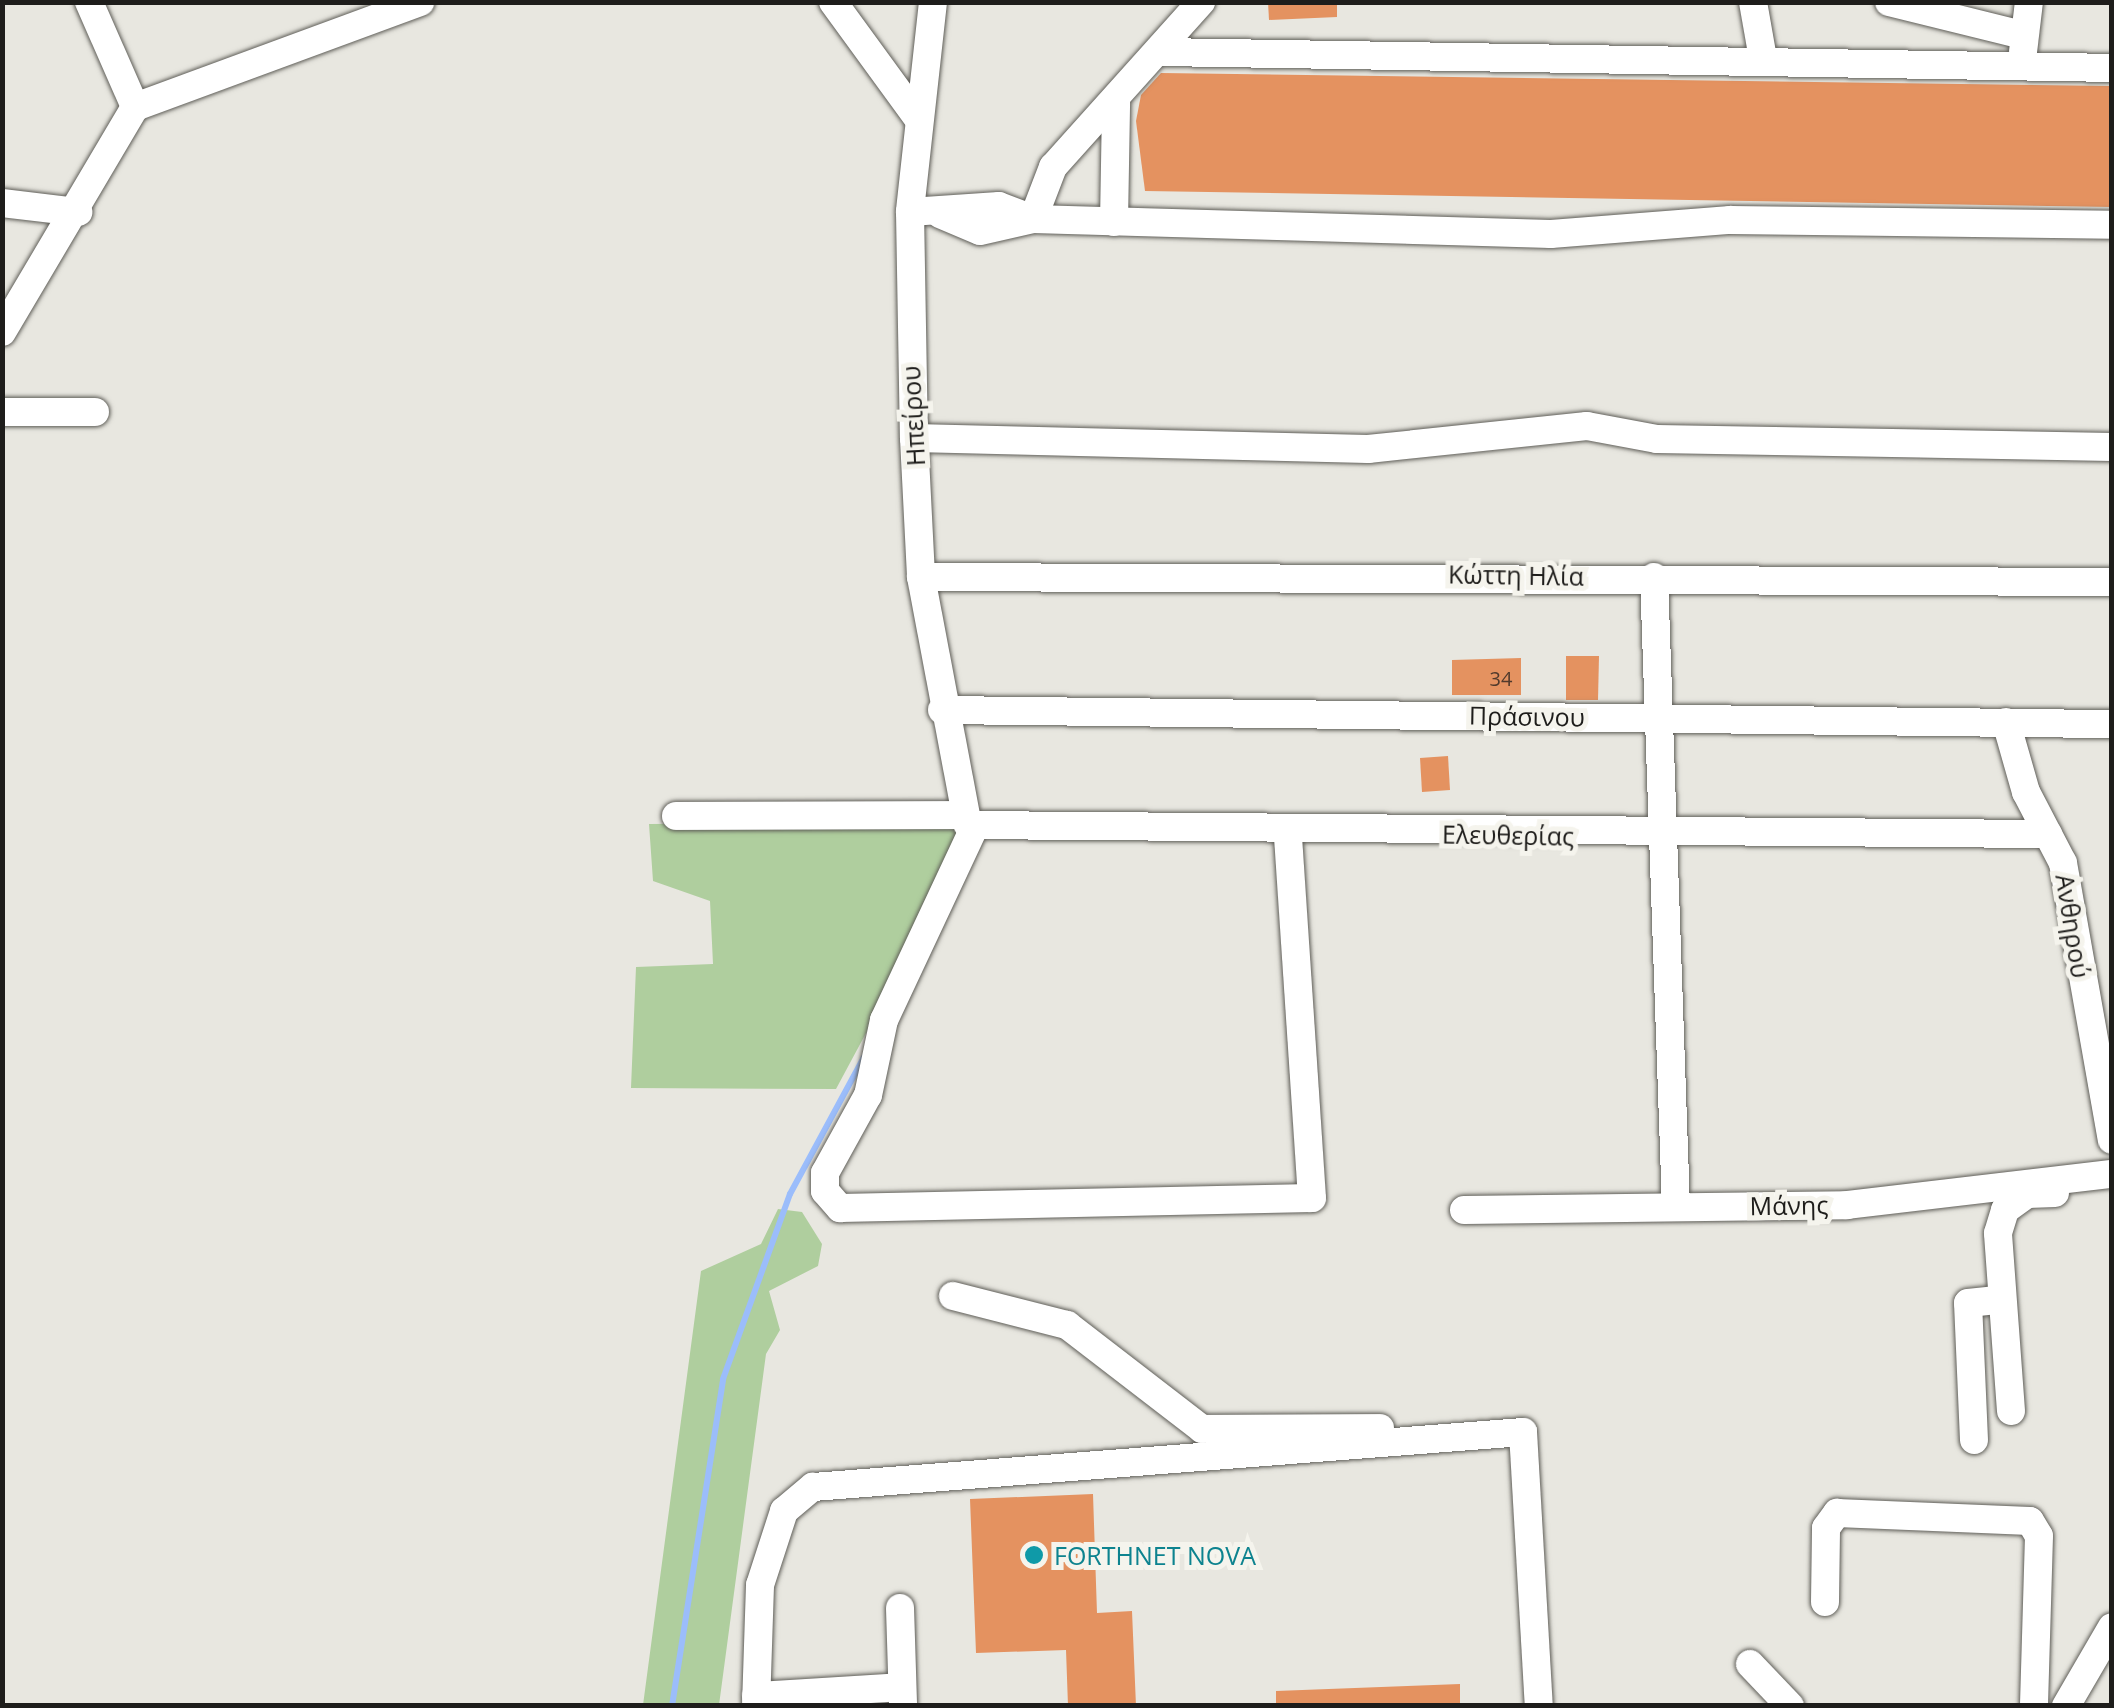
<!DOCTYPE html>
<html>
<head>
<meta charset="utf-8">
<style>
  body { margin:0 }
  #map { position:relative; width:2114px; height:1708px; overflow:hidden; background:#e8e7e0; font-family:"Open Sans",sans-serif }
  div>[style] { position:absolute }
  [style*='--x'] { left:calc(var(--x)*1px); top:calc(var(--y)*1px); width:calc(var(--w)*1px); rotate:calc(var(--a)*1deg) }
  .green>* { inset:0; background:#afce9e }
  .stream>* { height:6px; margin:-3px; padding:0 3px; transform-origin:3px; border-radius:3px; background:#9bbdfb }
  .building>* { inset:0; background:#e49260 }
  .roads { filter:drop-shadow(0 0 2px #5f5e58) drop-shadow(0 0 2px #5f5e58) }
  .minor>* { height:28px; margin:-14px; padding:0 14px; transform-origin:14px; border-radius:14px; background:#fff }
  .dots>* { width:28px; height:28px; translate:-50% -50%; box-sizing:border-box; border:5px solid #f5f4ed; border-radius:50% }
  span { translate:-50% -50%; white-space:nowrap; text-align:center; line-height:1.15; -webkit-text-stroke:10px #f5f4ed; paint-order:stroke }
  .number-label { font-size:20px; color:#503a2c }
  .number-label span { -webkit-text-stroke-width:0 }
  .street-label { font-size:25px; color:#1e1d1b }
  .culture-label { font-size:25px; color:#0d838f }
  .left { translate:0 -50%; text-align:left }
  .frame { position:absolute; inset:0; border:5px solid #1e1d1b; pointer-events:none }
</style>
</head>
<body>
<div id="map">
  <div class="green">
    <div style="clip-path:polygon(955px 822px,967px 845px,836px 1089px,631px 1088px,636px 967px,713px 964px,710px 901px,653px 881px,649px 824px)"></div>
    <div style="clip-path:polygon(778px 1209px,802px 1212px,822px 1244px,818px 1266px,769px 1291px,780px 1330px,766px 1354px,719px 1705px,643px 1705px,701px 1271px,761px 1244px)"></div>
  </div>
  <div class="stream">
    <div style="--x:672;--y:1706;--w:331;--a:-81.1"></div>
    <div style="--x:723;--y:1379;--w:197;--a:-70.1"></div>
    <div style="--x:790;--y:1194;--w:156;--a:-61.6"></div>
  </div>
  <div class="building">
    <div style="clip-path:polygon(1268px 2px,1337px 2px,1337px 17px,1269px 20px)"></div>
    <div style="clip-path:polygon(1161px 73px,2112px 86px,2112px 207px,1145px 191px,1136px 121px,1141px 95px)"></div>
    <div style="clip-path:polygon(1566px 656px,1599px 656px,1598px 700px,1566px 700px)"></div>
    <div style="clip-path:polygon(1521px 658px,1521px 695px,1452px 695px,1452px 660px)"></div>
    <div style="clip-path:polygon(1448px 756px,1450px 790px,1422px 792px,1420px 758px)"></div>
    <div style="clip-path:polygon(1093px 1494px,1097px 1613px,1132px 1611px,1136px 1706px,1068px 1706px,1066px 1650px,976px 1653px,970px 1499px)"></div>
    <div style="clip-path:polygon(1460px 1684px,1460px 1706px,1276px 1706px,1276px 1691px)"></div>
  </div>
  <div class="roads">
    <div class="minor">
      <div style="--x:89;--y:2;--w:115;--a:66.3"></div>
      <div style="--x:833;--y:2;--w:146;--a:53.9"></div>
      <div style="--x:933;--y:2;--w:211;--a:96.3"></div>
      <div style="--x:910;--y:212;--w:226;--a:89"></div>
      <div style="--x:914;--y:438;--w:139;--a:87.1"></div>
      <div style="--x:921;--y:577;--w:252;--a:79.3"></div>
      <div style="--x:968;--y:825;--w:1080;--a:0.48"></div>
      <div style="--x:1753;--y:2;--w:58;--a:80"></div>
      <div style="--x:1889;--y:2;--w:137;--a:13.9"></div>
      <div style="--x:1161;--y:52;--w:951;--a:0.96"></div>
      <div style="--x:2023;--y:52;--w:50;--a:-83.2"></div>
      <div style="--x:2;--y:203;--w:77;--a:6.8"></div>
      <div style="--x:910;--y:212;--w:89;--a:-3.9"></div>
      <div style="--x:999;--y:206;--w:36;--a:21"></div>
      <div style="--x:1033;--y:219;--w:518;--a:1.66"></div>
      <div style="--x:1551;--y:234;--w:180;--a:-4.5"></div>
      <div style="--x:1730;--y:220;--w:382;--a:0.7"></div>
      <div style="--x:940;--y:214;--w:43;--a:23"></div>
      <div style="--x:980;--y:231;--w:54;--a:-12.8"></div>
      <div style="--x:1033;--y:219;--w:56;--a:-69"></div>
      <div style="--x:1053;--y:167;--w:222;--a:-48.1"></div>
      <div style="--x:1114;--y:222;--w:120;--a:-89"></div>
      <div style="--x:2;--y:332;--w:261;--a:-59.4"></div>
      <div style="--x:135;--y:107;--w:304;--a:-20.2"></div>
      <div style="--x:2;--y:412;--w:93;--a:0"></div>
      <div style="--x:914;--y:438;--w:454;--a:1.4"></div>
      <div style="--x:1368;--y:449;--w:220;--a:-6"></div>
      <div style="--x:1587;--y:426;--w:71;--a:10.5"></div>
      <div style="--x:1657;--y:439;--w:455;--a:1"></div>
      <div style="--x:921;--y:577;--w:1191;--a:0.24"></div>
      <div style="--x:1654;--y:577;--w:630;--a:88"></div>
      <div style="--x:942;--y:710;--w:1170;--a:0.69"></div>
      <div style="--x:2006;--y:722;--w:73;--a:74.1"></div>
      <div style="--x:2026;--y:792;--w:80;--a:62.5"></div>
      <div style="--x:2063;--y:863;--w:281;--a:80"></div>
      <div style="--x:676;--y:816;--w:286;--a:-0.2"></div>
      <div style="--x:974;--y:828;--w:212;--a:115.1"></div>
      <div style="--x:884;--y:1020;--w:77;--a:102"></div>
      <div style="--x:868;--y:1095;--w:89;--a:118.9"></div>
      <div style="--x:825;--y:1173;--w:18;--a:90"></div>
      <div style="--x:825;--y:1191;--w:23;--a:49"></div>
      <div style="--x:840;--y:1208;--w:472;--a:-1.2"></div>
      <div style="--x:1312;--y:1198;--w:367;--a:-93.8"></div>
      <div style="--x:1464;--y:1210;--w:383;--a:-0.7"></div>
      <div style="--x:1847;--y:1205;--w:267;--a:-6.7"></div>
      <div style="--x:953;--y:1296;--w:118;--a:14.3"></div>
      <div style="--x:1067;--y:1325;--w:170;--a:37.6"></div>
      <div style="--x:1202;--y:1429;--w:178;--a:-0.3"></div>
      <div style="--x:2011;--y:1411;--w:178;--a:-94.2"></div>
      <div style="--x:1998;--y:1233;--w:24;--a:-73"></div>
      <div style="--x:2005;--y:1210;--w:27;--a:-36"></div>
      <div style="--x:2027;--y:1194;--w:28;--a:-2"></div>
      <div style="--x:1974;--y:1440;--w:137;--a:-92.5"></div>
      <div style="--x:1968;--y:1303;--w:29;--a:-6"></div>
      <div style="--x:1825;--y:1602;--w:74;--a:-89.2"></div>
      <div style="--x:1826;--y:1528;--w:19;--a:-54"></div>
      <div style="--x:1837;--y:1513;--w:193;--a:2.4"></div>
      <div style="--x:2030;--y:1521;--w:17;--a:59"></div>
      <div style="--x:2039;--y:1536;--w:170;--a:91.7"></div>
      <div style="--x:900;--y:1608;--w:96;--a:88.2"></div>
      <div style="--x:1750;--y:1664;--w:58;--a:46.4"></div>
      <div style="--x:756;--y:1696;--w:146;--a:-3.5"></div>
      <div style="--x:756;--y:1706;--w:121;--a:-88.1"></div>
      <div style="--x:760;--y:1585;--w:78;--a:-72"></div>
      <div style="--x:784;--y:1511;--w:38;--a:-40"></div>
      <div style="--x:813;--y:1487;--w:712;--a:-4.43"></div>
      <div style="--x:1523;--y:1432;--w:274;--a:86.7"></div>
      <div style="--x:2066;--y:1706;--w:91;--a:-59.8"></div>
    </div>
  </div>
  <div class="dots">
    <div style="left:1034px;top:1555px;background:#0f9aa8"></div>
  </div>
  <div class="number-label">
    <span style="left:1501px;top:678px">34</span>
  </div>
  <div class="street-label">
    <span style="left:913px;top:416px;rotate:-93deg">Ηπείρου</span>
    <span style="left:1516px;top:575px;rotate:1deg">Κώττη Ηλία</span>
    <span style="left:1527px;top:716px;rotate:1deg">Πράσινου</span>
    <span style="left:1508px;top:835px;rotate:1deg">Ελευθερίας</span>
    <span style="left:2073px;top:926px;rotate:81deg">Ανθηρού</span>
    <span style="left:1789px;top:1205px;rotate:-1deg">Μάνης</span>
  </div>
  <div class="culture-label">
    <span class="left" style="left:1054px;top:1555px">FORTHNET NOVA</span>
  </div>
  <div class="frame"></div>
</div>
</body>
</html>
